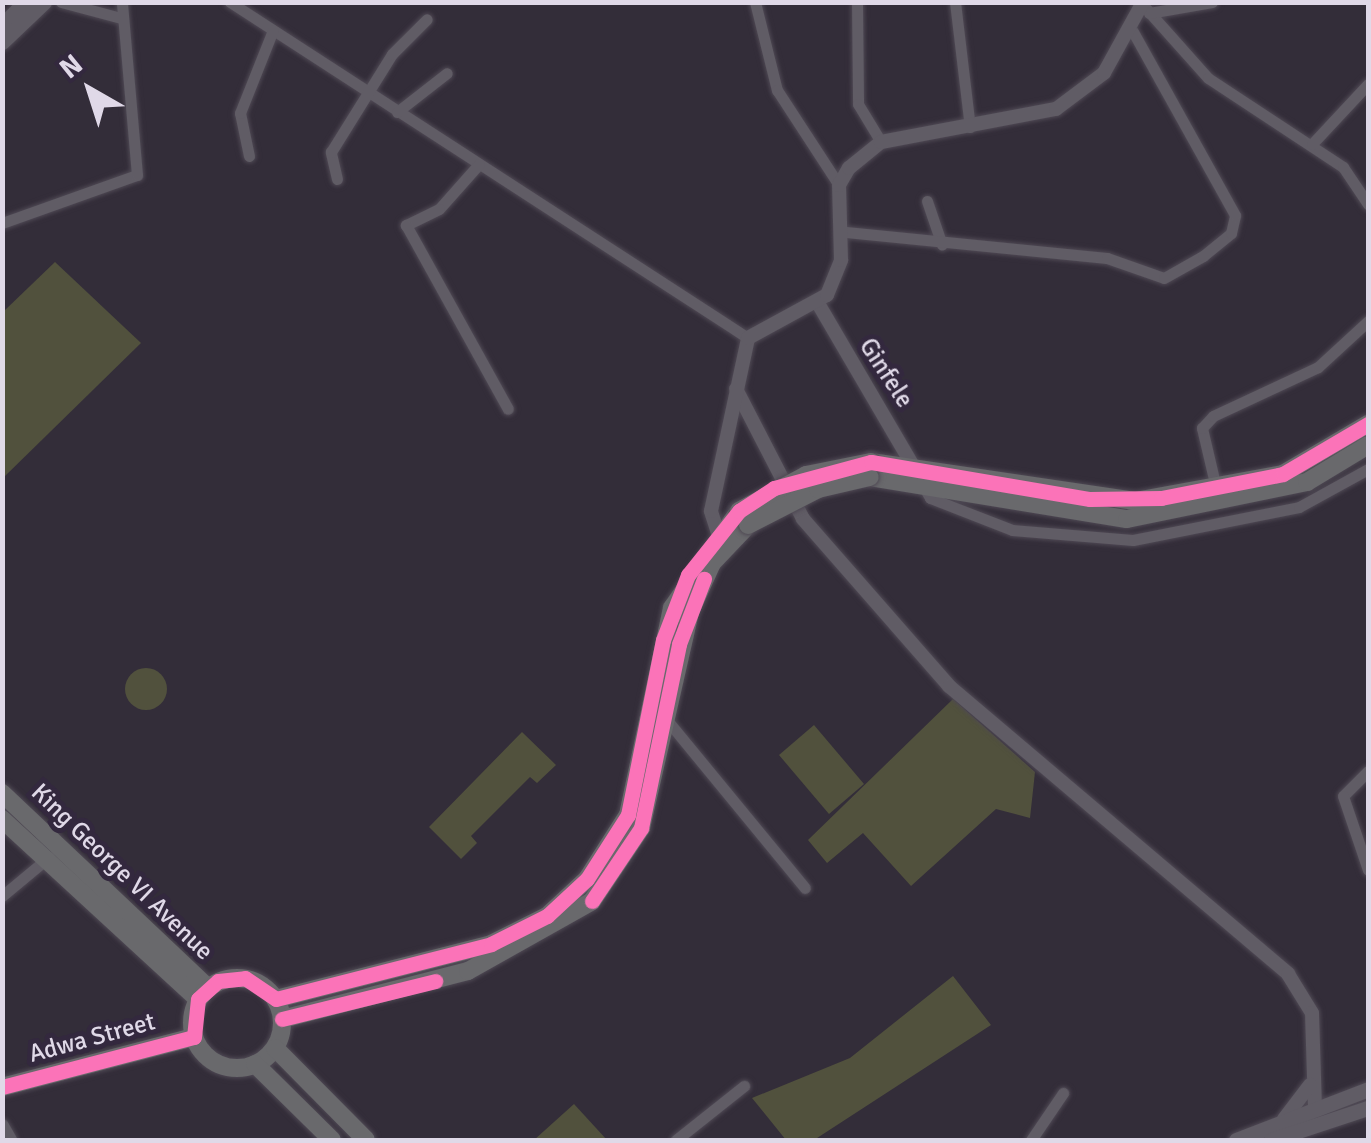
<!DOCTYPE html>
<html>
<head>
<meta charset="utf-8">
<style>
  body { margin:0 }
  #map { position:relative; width:1371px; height:1143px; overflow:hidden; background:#332d39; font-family:Signika,sans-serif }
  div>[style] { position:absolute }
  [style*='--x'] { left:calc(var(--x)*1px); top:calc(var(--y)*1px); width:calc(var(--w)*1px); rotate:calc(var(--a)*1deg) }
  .green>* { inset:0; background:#51513d }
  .round { border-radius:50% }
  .roads { filter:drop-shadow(0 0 2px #4f4954) drop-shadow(0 0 2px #4f4954) }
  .minor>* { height:11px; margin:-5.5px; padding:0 5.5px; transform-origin:5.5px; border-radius:5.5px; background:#605c65 }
  .tertiary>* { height:14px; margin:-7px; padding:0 7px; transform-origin:7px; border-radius:7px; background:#605c65 }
  .secondary>* { height:15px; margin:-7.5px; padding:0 7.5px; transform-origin:7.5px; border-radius:7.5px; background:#605c65 }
  .primary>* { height:18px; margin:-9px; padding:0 9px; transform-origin:9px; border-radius:9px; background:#69696c }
  .primary>.ring { margin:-9px; padding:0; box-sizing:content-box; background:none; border:18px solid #69696c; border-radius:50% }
  .bridges { filter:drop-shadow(0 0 2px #4f4954) drop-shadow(0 0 2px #4f4954) }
  .primary-bridge>* { height:18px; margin:-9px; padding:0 9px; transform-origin:9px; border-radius:9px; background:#69696c }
  .cycleway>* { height:15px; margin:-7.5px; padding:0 7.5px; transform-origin:7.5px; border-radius:7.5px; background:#fb73b8 }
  span { translate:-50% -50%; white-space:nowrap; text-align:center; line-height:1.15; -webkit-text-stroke:10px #33283e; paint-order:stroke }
  .street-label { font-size:25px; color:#e0d9e8 }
  .frame { position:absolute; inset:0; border:5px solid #e0d9e8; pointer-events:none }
  .north { position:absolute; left:40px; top:40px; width:100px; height:100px; -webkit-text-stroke:8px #33283e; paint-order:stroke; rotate:321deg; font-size:28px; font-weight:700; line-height:40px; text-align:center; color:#e0d9e8 }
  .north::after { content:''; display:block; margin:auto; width:35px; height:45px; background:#e0d9e8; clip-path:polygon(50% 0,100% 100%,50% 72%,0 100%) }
</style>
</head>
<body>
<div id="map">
  <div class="green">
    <div style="clip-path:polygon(55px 262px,141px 343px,3px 478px,3px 312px)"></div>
    <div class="round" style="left:125px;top:668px;width:42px;height:42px"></div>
    <div style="clip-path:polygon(953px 699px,1035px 772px,1030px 818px,996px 809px,911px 886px,863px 833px,827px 863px,808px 840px)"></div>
    <div style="clip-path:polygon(814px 725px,864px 784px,829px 814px,779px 755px)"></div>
    <div style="clip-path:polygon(522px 732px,556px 765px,537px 783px,530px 777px,471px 836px,477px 843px,461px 859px,429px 827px)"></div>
    <div style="clip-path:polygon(953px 976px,991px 1025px,814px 1140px,786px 1140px,752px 1098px,850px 1058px)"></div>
    <div style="clip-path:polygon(574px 1104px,607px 1140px,534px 1140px)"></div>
  </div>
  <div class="roads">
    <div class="minor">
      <div style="--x:61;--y:2;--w:62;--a:14.9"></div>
      <div style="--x:230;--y:2;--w:617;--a:32.97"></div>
      <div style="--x:755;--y:2;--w:91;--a:76"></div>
      <div style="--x:777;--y:90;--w:113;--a:56.9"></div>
      <div style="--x:857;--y:2;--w:102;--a:89.4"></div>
      <div style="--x:858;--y:104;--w:44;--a:58.8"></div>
      <div style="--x:955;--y:2;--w:126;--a:83.2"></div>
      <div style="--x:1142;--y:4;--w:99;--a:48.3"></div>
      <div style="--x:1208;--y:78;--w:162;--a:33.4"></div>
      <div style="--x:1343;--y:167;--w:45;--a:56"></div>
      <div style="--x:1149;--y:13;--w:64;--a:-9.9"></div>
      <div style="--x:397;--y:112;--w:63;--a:-38"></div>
      <div style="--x:1312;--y:144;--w:82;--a:-47"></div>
      <div style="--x:249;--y:156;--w:44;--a:-101.8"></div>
      <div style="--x:240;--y:113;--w:89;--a:-68.3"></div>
      <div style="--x:479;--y:164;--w:60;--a:131.6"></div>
      <div style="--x:439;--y:209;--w:37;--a:154"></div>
      <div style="--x:406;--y:225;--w:210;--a:61"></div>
      <div style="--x:337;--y:179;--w:28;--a:-103"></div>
      <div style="--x:331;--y:152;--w:115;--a:-58.1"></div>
      <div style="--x:392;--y:54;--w:49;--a:-45"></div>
      <div style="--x:927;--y:201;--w:46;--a:71.2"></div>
      <div style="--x:2;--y:223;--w:143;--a:-19.6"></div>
      <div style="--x:137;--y:175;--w:174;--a:-95"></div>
      <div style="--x:846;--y:232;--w:262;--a:5.7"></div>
      <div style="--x:1107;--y:258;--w:60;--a:19.3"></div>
      <div style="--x:1164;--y:278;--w:45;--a:-29.4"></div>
      <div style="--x:1203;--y:256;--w:36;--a:-39"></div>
      <div style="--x:1231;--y:233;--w:18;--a:-77"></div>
      <div style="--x:1235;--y:215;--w:210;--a:-119.1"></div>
      <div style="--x:922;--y:484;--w:16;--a:60"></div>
      <div style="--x:930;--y:498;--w:88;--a:21.3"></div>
      <div style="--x:1012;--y:530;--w:121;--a:4.7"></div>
      <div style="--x:1133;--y:540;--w:169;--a:-11.2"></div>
      <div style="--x:1299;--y:507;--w:79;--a:-28.8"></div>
      <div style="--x:1217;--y:492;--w:66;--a:-103.2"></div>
      <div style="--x:1202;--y:428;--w:16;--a:-47"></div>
      <div style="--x:1213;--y:416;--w:116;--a:-25"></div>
      <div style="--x:1318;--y:367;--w:68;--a:-42.6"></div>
      <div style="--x:662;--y:714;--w:225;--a:50.6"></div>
      <div style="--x:1368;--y:771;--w:35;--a:135"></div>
      <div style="--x:1343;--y:796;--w:78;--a:71.3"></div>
      <div style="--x:2;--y:896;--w:61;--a:-39.7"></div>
      <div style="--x:676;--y:1140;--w:87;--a:-38.5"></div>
      <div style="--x:1031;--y:1140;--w:57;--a:-55.8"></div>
    </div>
    <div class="tertiary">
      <div style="--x:819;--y:305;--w:198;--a:59.7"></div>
      <div style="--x:736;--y:389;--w:146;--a:62.7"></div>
      <div style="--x:803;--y:519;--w:222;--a:48.8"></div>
      <div style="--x:949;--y:686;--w:445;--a:40.3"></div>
      <div style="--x:1288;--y:974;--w:46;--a:58.4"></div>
      <div style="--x:1312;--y:1013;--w:95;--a:88.2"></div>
      <div style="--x:718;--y:533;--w:23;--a:-108"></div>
      <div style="--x:711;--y:511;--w:177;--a:-77.9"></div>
      <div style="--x:748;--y:338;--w:90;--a:-28.6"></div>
      <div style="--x:827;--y:295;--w:38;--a:-68"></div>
      <div style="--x:841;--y:260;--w:75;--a:-91.5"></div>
      <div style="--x:839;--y:185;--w:20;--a:-60"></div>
      <div style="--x:849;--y:168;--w:41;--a:-39.1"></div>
      <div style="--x:881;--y:142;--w:178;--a:-10.7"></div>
      <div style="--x:1056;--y:109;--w:60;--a:-36.9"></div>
      <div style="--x:1104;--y:73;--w:81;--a:-61.2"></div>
      <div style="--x:1284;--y:1119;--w:43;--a:-52.6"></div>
      <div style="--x:2;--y:1126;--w:16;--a:60"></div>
    </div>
    <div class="secondary">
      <div style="--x:2;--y:25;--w:33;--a:-45"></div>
      <div style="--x:2;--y:42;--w:58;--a:-43.6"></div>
      <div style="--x:1236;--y:1140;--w:142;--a:-21.1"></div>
      <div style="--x:1271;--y:1140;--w:102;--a:-18.3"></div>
    </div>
    <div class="primary">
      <div style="--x:871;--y:462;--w:267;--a:8.4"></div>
      <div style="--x:1135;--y:501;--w:150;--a:-10.3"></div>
      <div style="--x:1283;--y:474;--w:99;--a:-30.5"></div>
      <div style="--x:870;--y:477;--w:260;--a:9.3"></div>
      <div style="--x:1127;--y:519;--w:184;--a:-11.6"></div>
      <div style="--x:1307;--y:482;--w:71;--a:-31.2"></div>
      <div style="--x:2;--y:793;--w:284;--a:43.4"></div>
      <div style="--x:2;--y:819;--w:266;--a:42.6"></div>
      <div class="ring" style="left:192px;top:978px;width:72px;height:72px"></div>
      <div style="--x:276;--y:999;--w:222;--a:-14.3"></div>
      <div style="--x:491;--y:944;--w:63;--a:-26.6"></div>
      <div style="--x:547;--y:916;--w:54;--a:-42.8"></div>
      <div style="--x:587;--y:879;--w:76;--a:-57.4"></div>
      <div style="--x:628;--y:815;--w:212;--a:-78"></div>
      <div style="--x:672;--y:608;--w:118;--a:-55.4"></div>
      <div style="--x:282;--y:1019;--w:192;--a:-14.5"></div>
      <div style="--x:468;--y:971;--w:142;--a:-29.4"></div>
      <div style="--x:592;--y:901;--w:88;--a:-56.1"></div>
      <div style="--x:641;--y:828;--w:221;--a:-77.2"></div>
      <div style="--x:690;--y:612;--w:54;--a:-65.8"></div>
      <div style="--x:712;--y:563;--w:52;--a:-46.5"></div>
      <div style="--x:275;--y:1048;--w:129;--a:45.3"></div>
      <div style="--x:255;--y:1064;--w:108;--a:44.6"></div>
      <div style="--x:2;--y:1087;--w:198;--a:-14.6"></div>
    </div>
  </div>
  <div class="bridges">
    <div class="primary-bridge">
      <div style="--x:739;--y:511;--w:76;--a:-28.2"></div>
      <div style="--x:806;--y:475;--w:66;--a:-11.3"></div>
      <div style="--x:748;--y:525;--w:79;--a:-27.2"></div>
      <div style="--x:818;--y:489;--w:53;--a:-13"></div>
    </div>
  </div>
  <div class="cycleway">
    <div style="--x:592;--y:901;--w:88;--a:-56.1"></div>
    <div style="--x:641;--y:828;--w:188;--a:-78.3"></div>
    <div style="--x:679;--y:644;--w:70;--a:-69"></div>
    <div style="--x:282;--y:1019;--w:158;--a:-13.9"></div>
    <div style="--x:2;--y:1087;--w:198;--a:-14.6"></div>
    <div style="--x:194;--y:1037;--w:38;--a:-84"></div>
    <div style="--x:198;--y:999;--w:27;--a:-42"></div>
    <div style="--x:218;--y:981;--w:27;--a:-6"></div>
    <div style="--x:245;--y:978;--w:37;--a:34"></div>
    <div style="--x:276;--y:999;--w:222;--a:-14.3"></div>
    <div style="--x:491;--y:944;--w:63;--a:-26.6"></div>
    <div style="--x:547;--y:916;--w:54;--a:-42.8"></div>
    <div style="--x:587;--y:879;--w:76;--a:-57.4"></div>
    <div style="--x:628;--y:815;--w:178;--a:-78.7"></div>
    <div style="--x:663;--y:640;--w:70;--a:-69"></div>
    <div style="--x:688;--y:575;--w:82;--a:-51.4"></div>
    <div style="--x:739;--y:511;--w:42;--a:-33.3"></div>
    <div style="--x:774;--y:488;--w:100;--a:-15"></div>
    <div style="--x:871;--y:462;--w:222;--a:9.6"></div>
    <div style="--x:1090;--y:499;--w:71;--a:-0.8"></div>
    <div style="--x:1161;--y:498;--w:124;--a:-11.1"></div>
    <div style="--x:1283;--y:474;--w:99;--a:-30.5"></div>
  </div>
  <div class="street-label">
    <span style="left:886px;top:373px;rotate:57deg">Ginfele</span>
    <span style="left:122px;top:872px;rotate:44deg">King George VI Avenue</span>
    <span style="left:92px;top:1038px;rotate:-15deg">Adwa Street</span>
  </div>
  <div class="frame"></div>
  <div class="north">N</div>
</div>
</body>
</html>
